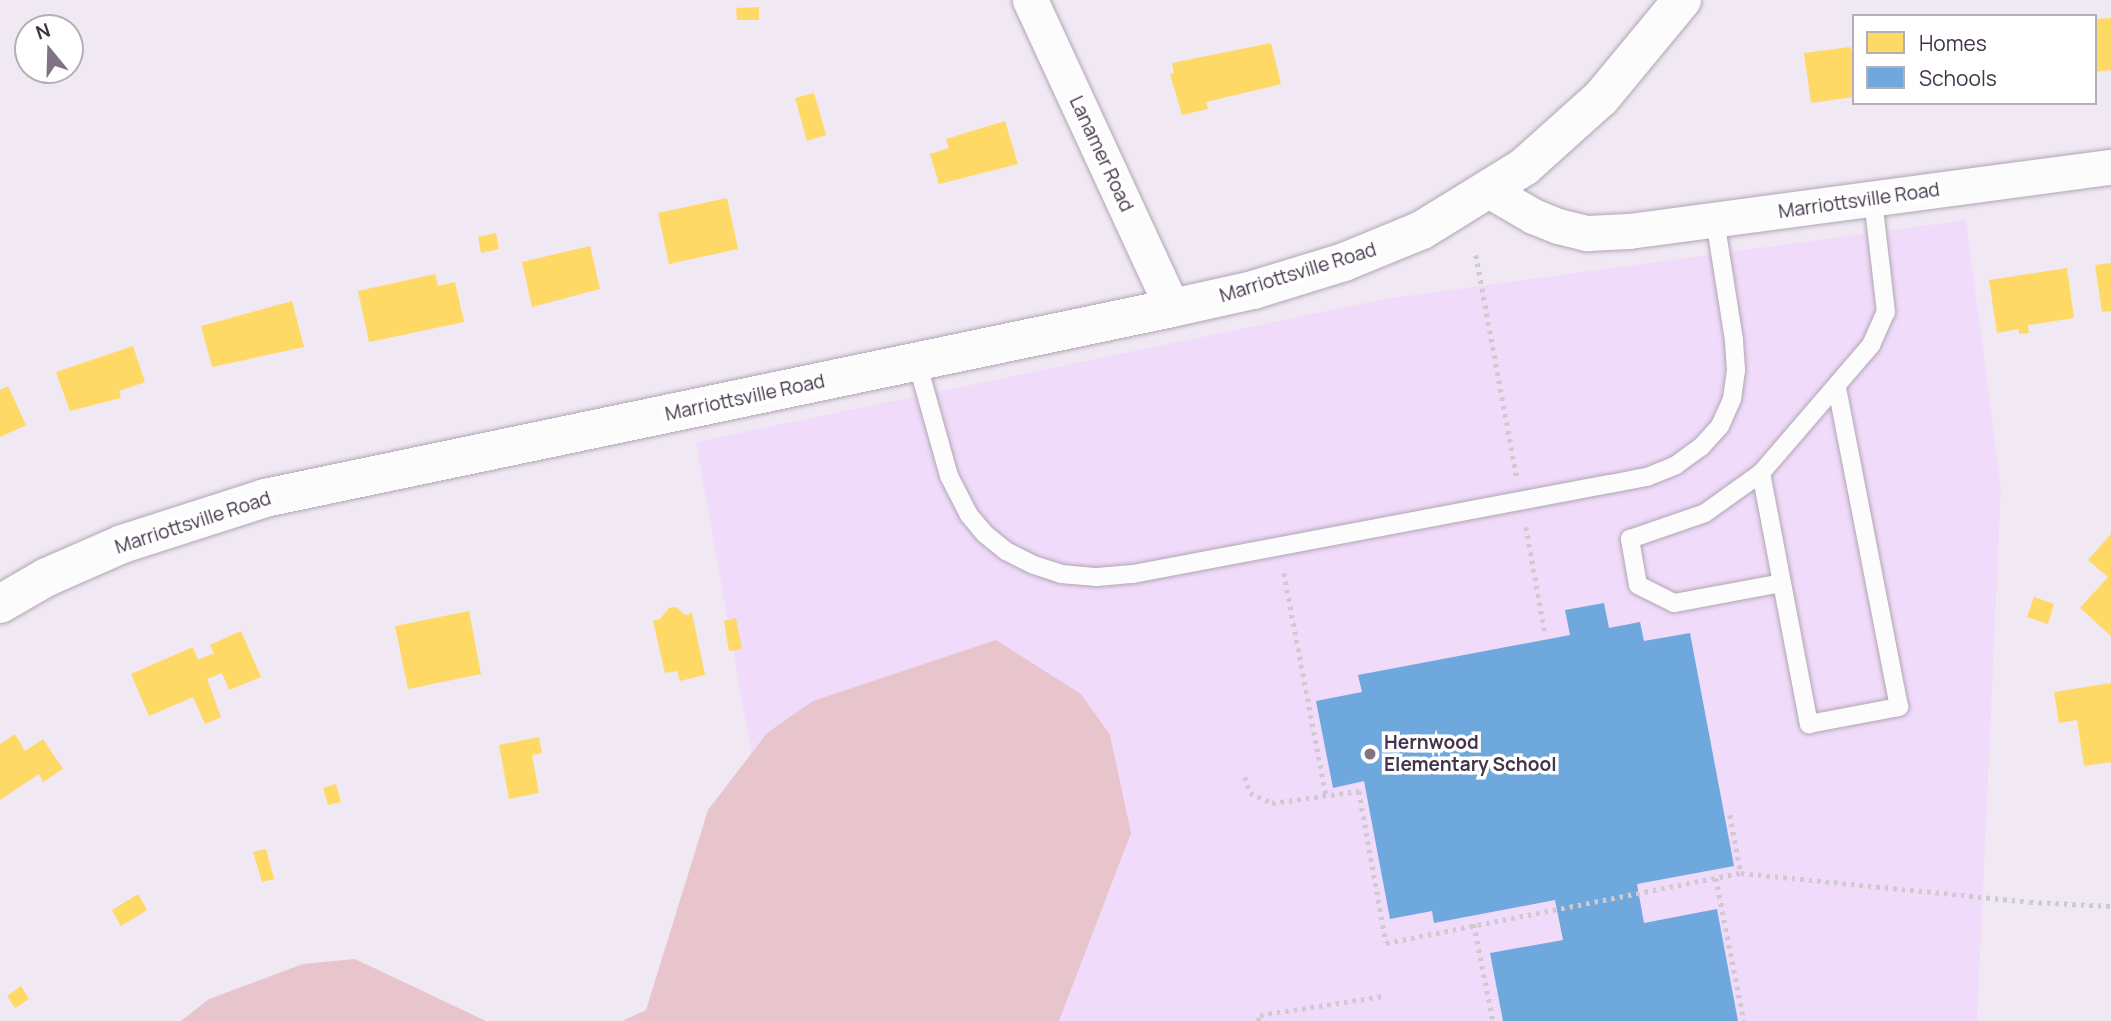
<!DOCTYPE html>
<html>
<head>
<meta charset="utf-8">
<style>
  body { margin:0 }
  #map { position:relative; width:2111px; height:1021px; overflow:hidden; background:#f0e8f3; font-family:Manrope,sans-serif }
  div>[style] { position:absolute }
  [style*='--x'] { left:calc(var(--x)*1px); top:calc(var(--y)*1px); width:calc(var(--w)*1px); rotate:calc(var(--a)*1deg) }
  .built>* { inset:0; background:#f1dbfa }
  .green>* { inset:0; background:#e8c5cc }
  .homes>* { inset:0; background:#ffd966 }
  .schools>* { inset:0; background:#6fa8dc }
  .path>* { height:4.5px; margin-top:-2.25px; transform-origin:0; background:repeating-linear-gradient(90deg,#cfcad0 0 3.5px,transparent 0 8.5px) }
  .roads { filter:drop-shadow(0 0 2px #b0a6b4) drop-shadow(0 0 2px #b0a6b4) }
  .lane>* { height:18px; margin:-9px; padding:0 9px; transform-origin:9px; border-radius:9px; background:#fdfcfd }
  .street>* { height:35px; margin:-17.5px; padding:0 17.5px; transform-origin:17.5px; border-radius:17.5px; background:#fdfcfd }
  .secondary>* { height:38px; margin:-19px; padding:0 19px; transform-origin:19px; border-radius:19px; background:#fdfcfd }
  .dots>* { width:19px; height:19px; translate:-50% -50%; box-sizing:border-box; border:4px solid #fff; border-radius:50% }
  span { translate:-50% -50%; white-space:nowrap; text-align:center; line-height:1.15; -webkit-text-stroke:7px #fff; paint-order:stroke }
  .street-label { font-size:19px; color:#433449 }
  .poi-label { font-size:19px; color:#433449; font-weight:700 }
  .left { translate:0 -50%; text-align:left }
  .legend { position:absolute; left:1852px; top:14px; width:245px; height:91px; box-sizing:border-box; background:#fff; border:2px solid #b4aeb6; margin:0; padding:9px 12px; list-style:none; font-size:21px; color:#433449 }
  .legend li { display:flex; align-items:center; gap:14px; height:35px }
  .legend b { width:35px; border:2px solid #b4aeb6 }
  .north { position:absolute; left:14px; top:14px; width:70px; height:70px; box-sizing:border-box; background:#fff; border:2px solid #b4aeb6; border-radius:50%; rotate:341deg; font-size:19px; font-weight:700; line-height:28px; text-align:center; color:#433449 }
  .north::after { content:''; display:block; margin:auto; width:24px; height:32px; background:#807384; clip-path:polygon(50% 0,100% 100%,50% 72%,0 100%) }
</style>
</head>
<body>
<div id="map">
  <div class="built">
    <div style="clip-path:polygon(1966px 220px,2001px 488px,1977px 1021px,799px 1021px,696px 442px,1385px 299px)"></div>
  </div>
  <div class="green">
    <div style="clip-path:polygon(996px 640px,1081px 694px,1110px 735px,1131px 833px,1059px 1021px,622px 1021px,646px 1010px,708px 810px,767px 733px,813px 701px)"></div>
    <div style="clip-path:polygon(355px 959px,486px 1021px,181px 1021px,209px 999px,303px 964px)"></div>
  </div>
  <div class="homes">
    <div style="clip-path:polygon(759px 7px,759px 20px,737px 20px,736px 8px)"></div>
    <div style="clip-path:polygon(2111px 18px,2111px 70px,2095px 72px,2095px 19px)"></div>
    <div style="clip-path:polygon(1271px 43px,1281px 84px,1206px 102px,1208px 109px,1182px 115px,1170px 74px,1174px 73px,1172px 63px)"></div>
    <div style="clip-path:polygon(1850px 47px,1854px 56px,1854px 97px,1811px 103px,1804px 53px)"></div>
    <div style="clip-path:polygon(814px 93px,826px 135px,807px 141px,795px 98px)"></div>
    <div style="clip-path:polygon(1005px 121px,1018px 164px,939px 184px,930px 154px,949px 148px,946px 139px)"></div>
    <div style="clip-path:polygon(727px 198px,738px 249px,669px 264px,658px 213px)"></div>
    <div style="clip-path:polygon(496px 233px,499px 249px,481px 253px,478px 237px)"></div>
    <div style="clip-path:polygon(590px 246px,600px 289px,532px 307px,522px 262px)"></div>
    <div style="clip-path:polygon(2111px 263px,2111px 311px,2102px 312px,2095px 265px)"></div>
    <div style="clip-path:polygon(2067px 268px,2074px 318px,2028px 325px,2029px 333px,2019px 334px,2019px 329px,1997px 333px,1989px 280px)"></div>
    <div style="clip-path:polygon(435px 274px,438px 286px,455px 282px,464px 322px,369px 342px,358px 291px)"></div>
    <div style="clip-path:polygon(292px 301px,304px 347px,212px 367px,201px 326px)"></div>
    <div style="clip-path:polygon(133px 346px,145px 382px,119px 391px,121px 398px,70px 411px,56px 372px)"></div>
    <div style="clip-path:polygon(8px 386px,26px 425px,0 437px,0 390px)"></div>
    <div style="clip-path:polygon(2111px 534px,2111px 636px,2080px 608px,2108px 577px,2088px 560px)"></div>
    <div style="clip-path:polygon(2034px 597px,2054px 604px,2048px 624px,2027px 617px)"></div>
    <div style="clip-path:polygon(676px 607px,685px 615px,692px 613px,705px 675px,680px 681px,677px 671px,665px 673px,653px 621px,660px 619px,669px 608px)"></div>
    <div style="clip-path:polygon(469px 611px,481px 674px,408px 689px,395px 626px)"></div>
    <div style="clip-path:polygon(736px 618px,742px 649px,729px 651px,724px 621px)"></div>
    <div style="clip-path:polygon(241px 631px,261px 677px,229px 690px,222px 673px,207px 679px,221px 717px,205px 724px,193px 697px,149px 716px,131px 674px,193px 647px,198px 660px,214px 653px,210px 645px)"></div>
    <div style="clip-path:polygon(2111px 683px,2111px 762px,2084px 766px,2077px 720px,2059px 723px,2054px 692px)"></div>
    <div style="clip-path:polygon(15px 734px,25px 751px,43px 739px,63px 769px,43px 782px,39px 774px,0 800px,0 744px)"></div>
    <div style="clip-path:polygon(539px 737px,542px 753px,532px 755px,539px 793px,509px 799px,499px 745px)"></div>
    <div style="clip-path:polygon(336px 784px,341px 802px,328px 805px,323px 788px)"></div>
    <div style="clip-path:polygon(266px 849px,274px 879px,262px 882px,253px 852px)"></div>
    <div style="clip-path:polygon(138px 894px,147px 910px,121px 926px,112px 910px)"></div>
    <div style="clip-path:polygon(21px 986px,29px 999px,15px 1008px,7px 996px)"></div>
  </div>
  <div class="schools">
    <div style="clip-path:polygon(1604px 603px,1609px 628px,1640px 622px,1644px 641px,1690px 633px,1734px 866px,1637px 884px,1644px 923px,1717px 909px,1738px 1021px,1503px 1021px,1490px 953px,1563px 940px,1555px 900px,1434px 923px,1432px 911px,1390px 919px,1364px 781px,1333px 788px,1316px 701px,1362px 692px,1358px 675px,1570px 635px,1565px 610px)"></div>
  </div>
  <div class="path">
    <div style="--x:1476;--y:255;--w:227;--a:79.6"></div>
    <div style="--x:1526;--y:527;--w:108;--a:79.8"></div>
    <div style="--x:1284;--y:573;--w:226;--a:79.3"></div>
    <div style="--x:1245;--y:777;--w:17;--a:73"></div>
    <div style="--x:1250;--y:793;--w:24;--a:24"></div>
    <div style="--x:1272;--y:803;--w:88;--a:-7.9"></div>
    <div style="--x:1359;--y:791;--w:154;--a:79.9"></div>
    <div style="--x:1386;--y:943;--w:362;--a:-11.2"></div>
    <div style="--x:1741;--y:873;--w:290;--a:5.7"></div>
    <div style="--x:2030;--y:902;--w:81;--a:2.8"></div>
    <div style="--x:1730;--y:815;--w:59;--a:79.3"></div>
    <div style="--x:1716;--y:878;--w:146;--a:78.9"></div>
    <div style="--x:1474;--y:924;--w:99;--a:78.9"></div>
    <div style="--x:1258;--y:1021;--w:6;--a:-72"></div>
    <div style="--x:1260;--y:1015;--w:125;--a:-8.7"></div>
  </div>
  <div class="roads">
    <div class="lane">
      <div style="--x:917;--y:362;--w:118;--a:74.3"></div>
      <div style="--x:949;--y:476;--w:44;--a:62.9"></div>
      <div style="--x:969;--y:515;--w:25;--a:50"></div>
      <div style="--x:985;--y:534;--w:27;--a:39"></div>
      <div style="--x:1006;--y:551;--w:31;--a:27"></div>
      <div style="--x:1034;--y:565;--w:28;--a:18"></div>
      <div style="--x:1061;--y:574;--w:36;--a:5"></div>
      <div style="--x:1097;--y:577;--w:36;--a:-5"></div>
      <div style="--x:1133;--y:574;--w:485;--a:-10.7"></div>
      <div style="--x:1610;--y:484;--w:38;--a:-11"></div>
      <div style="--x:1647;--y:477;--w:31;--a:-22"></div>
      <div style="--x:1676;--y:465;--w:31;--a:-36"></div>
      <div style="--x:1701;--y:447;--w:28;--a:-48"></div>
      <div style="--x:1720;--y:426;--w:30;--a:-66"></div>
      <div style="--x:1732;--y:399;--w:29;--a:-82"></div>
      <div style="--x:1736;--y:370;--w:30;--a:-94"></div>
      <div style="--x:1734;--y:340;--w:121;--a:-99"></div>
      <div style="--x:1761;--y:473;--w:256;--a:79.2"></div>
      <div style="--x:1809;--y:724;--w:92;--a:-10.7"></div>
      <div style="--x:1899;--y:707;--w:326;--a:-101"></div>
      <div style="--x:1782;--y:583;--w:110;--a:169.5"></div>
      <div style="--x:1674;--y:603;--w:40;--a:-153.4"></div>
      <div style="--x:1638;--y:585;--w:47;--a:-99.9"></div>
      <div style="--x:1630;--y:539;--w:79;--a:-19.1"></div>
      <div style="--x:1705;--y:513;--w:69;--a:-35.5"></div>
      <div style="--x:1761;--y:473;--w:169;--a:-49.3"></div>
      <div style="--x:1871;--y:345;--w:36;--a:-66"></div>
      <div style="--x:1886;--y:312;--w:114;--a:-96.6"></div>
    </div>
    <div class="street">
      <div style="--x:1030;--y:0;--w:339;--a:65.2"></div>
      <div style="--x:1490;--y:191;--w:50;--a:30.2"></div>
      <div style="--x:1533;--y:216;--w:27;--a:22"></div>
      <div style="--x:1558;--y:226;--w:30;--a:14"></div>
      <div style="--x:1587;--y:233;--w:42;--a:-2.7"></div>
      <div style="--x:1629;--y:231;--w:486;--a:-7.6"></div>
    </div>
    <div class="secondary">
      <div style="--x:0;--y:604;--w:54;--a:-29.9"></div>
      <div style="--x:47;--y:577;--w:82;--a:-23.7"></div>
      <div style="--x:122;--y:544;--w:150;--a:-17.8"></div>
      <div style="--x:265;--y:498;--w:927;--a:-11.83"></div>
      <div style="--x:1172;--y:308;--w:83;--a:-12.5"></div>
      <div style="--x:1253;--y:290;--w:95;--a:-17.1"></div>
      <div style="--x:1344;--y:262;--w:84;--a:-22.3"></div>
      <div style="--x:1422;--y:230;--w:120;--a:-31.7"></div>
      <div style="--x:1524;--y:167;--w:103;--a:-41.9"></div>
      <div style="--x:1601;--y:98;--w:127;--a:-50.4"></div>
    </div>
  </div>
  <div class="dots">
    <div style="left:1370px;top:754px;background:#807384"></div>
  </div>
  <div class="street-label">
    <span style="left:1101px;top:154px;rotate:65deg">Lanamer Road</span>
    <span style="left:1859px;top:201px;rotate:-8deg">Marriottsville Road</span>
    <span style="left:1298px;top:273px;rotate:-17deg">Marriottsville Road</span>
    <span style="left:745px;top:398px;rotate:-12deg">Marriottsville Road</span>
    <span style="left:193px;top:523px;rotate:-18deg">Marriottsville Road</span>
  </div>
  <div class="poi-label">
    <span class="left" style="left:1384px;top:754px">Hernwood<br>Elementary School</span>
  </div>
  <ul class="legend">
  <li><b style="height:19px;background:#ffd966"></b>Homes</li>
  <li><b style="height:19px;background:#6fa8dc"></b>Schools</li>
  </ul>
  <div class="north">N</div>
</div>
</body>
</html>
